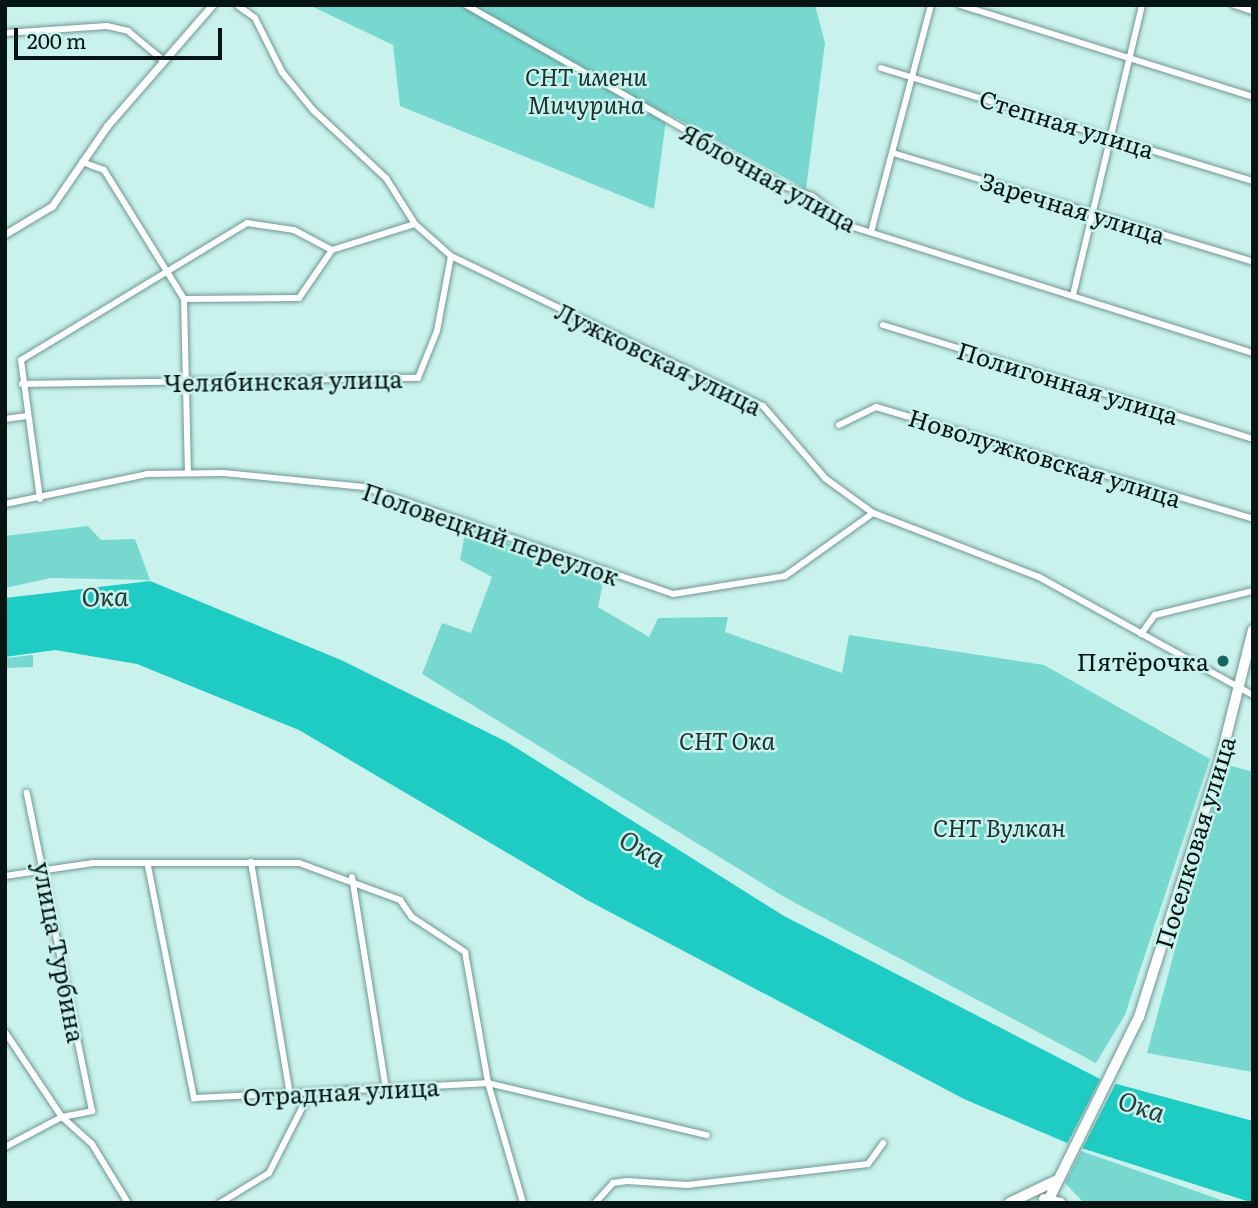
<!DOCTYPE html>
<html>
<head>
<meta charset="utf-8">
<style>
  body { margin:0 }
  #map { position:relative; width:1258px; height:1208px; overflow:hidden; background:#c9f2ed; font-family:Literata,serif }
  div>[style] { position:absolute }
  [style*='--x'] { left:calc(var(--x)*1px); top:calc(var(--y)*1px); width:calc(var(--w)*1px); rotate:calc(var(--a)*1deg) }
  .green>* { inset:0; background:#77d8d0 }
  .water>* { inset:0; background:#1fccc3 }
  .pier>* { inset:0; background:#c9f2ed }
  .roads { filter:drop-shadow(0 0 2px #709692) drop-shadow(0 0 2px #709692) }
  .minor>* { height:6px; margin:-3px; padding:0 3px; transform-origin:3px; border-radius:3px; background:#fff }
  .tertiary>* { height:7px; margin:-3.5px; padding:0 3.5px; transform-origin:3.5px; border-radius:3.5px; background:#fff }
  .trunk>* { height:10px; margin:-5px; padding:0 5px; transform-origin:5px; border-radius:5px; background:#fff }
  .dots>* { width:19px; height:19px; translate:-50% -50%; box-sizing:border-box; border:4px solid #c9f2ed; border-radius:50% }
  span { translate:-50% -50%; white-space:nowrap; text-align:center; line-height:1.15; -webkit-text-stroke:5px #c9f2ed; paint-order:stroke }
  .park-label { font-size:24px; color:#193230; font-style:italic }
  .street-label { font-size:24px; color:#061514 }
  .poi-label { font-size:24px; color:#061514 }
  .right { translate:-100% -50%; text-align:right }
  .water-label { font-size:26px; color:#243e3b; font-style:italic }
  .frame { position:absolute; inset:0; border:7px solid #061514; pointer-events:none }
  .scale { position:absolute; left:14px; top:28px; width:208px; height:32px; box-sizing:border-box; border:4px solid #061514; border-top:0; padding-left:9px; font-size:21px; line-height:24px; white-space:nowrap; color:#061514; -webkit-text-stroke:5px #c9f2ed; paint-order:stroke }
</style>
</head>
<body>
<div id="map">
  <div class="green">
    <div style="clip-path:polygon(309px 5px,815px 5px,825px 43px,806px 189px,667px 113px,654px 209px,400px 106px,393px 45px)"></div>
    <div style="clip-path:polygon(88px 526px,101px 540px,135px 539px,150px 580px,51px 578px,5px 588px,5px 536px)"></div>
    <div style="clip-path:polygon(466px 528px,604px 578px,598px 607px,649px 637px,658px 618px,728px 617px,725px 632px,842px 673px,849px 635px,1044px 665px,1210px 759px,1125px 1015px,1096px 1063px,786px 898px,422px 674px,442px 623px,471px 633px,492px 577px,460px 560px)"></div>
    <div style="clip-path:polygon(33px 655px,33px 667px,5px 668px,5px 658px)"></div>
    <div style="clip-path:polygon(1225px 764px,1253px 772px,1253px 1072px,1147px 1053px)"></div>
    <div style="clip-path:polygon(1081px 1151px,1230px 1203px,1084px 1203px,1065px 1183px)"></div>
  </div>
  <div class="water">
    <div style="clip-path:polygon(150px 581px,341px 660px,507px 742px,784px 916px,1102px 1080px,1253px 1121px,1253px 1203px,1072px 1145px,964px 1099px,587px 900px,299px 730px,137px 664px,55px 650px,5px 657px,5px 598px)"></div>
  </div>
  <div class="pier">
    <div style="clip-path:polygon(1102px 1076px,1117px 1081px,1081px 1151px,1066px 1146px)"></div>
  </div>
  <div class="roads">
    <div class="minor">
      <div style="--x:237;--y:5;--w:22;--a:36"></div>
      <div style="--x:255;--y:18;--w:60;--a:63.4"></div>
      <div style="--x:282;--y:72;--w:49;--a:50.8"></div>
      <div style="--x:313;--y:110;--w:100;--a:43"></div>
      <div style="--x:386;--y:178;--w:54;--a:57.8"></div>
      <div style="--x:415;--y:224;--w:48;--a:41.6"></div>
      <div style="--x:451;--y:256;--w:346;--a:25.7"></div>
      <div style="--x:763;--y:406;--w:96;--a:49.2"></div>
      <div style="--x:826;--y:479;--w:58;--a:35.9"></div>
      <div style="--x:873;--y:513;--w:178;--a:21.1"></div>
      <div style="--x:1039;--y:577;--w:244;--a:28.9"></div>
      <div style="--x:466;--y:5;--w:366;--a:29.6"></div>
      <div style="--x:784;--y:186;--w:30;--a:20"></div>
      <div style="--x:812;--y:196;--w:48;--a:38.3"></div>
      <div style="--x:850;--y:226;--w:423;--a:17.5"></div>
      <div style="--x:960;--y:5;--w:307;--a:17.4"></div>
      <div style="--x:1234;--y:5;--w:20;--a:18"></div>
      <div style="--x:5;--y:33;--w:102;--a:-3.9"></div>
      <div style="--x:107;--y:26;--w:22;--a:13"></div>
      <div style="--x:128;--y:31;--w:47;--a:39.8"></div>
      <div style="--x:881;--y:68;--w:389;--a:16.9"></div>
      <div style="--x:893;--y:153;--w:376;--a:16.8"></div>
      <div style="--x:82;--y:162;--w:23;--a:20"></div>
      <div style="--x:104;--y:170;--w:152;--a:58.2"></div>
      <div style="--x:184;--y:299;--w:174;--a:88.7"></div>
      <div style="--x:871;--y:232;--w:235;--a:-75.2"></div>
      <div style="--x:1073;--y:295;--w:298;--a:-76.6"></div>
      <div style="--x:184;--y:299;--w:115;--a:-0.5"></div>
      <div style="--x:299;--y:298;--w:58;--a:-55.5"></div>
      <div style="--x:332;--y:250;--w:87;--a:-17.4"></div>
      <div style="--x:883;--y:325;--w:387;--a:17.1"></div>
      <div style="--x:22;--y:384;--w:396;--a:-0.9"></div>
      <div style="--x:418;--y:378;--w:51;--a:-68"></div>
      <div style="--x:437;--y:331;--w:76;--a:-79.4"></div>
      <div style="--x:5;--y:419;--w:22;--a:-8"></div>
      <div style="--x:839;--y:425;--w:41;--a:-25.9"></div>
      <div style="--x:876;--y:407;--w:393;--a:16.5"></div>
      <div style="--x:40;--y:499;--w:140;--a:-97.8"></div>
      <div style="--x:21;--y:360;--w:264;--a:-31.2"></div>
      <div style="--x:247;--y:223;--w:48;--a:8.5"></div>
      <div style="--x:294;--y:230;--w:43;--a:27.8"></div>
      <div style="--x:5;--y:504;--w:145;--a:-11.9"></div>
      <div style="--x:147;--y:474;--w:77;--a:-0.7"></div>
      <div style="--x:224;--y:473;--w:141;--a:5.7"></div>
      <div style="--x:364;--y:487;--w:327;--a:19.1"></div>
      <div style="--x:673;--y:594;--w:113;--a:-9.1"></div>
      <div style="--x:785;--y:576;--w:108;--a:-35.6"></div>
      <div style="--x:1141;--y:634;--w:24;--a:-54"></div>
      <div style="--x:1155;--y:615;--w:101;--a:-13.8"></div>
      <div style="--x:251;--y:862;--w:236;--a:80.5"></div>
      <div style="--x:148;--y:866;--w:237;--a:78.8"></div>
      <div style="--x:194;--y:1098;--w:294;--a:-2.9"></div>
      <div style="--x:488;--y:1083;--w:225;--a:13.4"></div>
      <div style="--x:5;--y:876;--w:89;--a:-8.4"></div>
      <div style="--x:93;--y:863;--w:206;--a:0"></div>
      <div style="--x:299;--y:863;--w:108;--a:20.1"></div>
      <div style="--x:400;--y:900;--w:21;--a:55"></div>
      <div style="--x:412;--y:917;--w:64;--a:33.4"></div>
      <div style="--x:465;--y:952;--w:133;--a:80"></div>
      <div style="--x:488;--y:1083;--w:125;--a:73.7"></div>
      <div style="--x:352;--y:877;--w:215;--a:80.9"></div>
      <div style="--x:5;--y:1032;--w:102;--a:56.2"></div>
      <div style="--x:62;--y:1117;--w:40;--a:42"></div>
      <div style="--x:92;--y:1144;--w:69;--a:58.6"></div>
      <div style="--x:5;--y:1147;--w:64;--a:-27.8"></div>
      <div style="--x:62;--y:1117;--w:31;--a:-11"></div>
      <div style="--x:92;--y:1111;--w:325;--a:-101.6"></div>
      <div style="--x:220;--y:1203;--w:57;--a:-31.5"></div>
      <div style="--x:269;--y:1173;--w:89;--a:-63.1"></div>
      <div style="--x:595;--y:1203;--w:27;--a:-48"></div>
      <div style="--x:613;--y:1183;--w:14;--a:-8"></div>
      <div style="--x:627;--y:1181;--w:60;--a:3.8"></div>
      <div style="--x:687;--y:1185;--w:182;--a:-6.6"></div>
      <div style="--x:868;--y:1164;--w:26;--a:-54"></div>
    </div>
    <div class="tertiary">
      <div style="--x:5;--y:234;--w:55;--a:-30.8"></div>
      <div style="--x:52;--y:206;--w:97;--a:-55.5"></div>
      <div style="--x:107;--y:126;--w:160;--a:-49"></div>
    </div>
    <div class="trunk">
      <div style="--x:1044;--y:1199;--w:17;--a:13"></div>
      <div style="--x:1009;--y:1203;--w:51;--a:-25.6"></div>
      <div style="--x:1047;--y:1203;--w:208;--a:-63.7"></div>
      <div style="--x:1139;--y:1017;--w:269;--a:-72.4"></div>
      <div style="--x:1220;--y:761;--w:135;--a:-75.9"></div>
    </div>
  </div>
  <div class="dots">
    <div style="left:1223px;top:661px;background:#176560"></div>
  </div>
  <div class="park-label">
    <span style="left:586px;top:90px">СНТ имени<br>Мичурина</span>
    <span style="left:727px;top:740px">СНТ Ока</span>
    <span style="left:999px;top:827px">СНТ Вулкан</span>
  </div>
  <div class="street-label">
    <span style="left:1067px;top:123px;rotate:17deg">Степная улица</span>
    <span style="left:769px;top:177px;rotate:29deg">Яблочная улица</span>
    <span style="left:1073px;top:207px;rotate:17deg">Заречная улица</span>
    <span style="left:659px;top:358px;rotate:26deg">Лужковская улица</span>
    <span style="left:283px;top:380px;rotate:-1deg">Челябинская улица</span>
    <span style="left:1068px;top:382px;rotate:17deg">Полигонная улица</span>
    <span style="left:1045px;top:457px;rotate:17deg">Новолужковская улица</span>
    <span style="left:491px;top:533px;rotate:19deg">Половецкий переулок</span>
    <span style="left:1194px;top:842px;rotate:-73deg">Поселковая улица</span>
    <span style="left:60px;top:952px;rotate:79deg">улица Турбина</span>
    <span style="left:341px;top:1091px;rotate:-3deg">Отрадная улица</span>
  </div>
  <div class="poi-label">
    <span class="right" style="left:1209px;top:661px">Пятёрочка</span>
  </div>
  <div class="water-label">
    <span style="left:105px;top:595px;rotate:-1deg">Ока</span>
    <span style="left:643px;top:847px;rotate:29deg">Ока</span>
    <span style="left:1142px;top:1105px;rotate:18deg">Ока</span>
  </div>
  <div class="frame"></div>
  <div class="scale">200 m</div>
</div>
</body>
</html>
